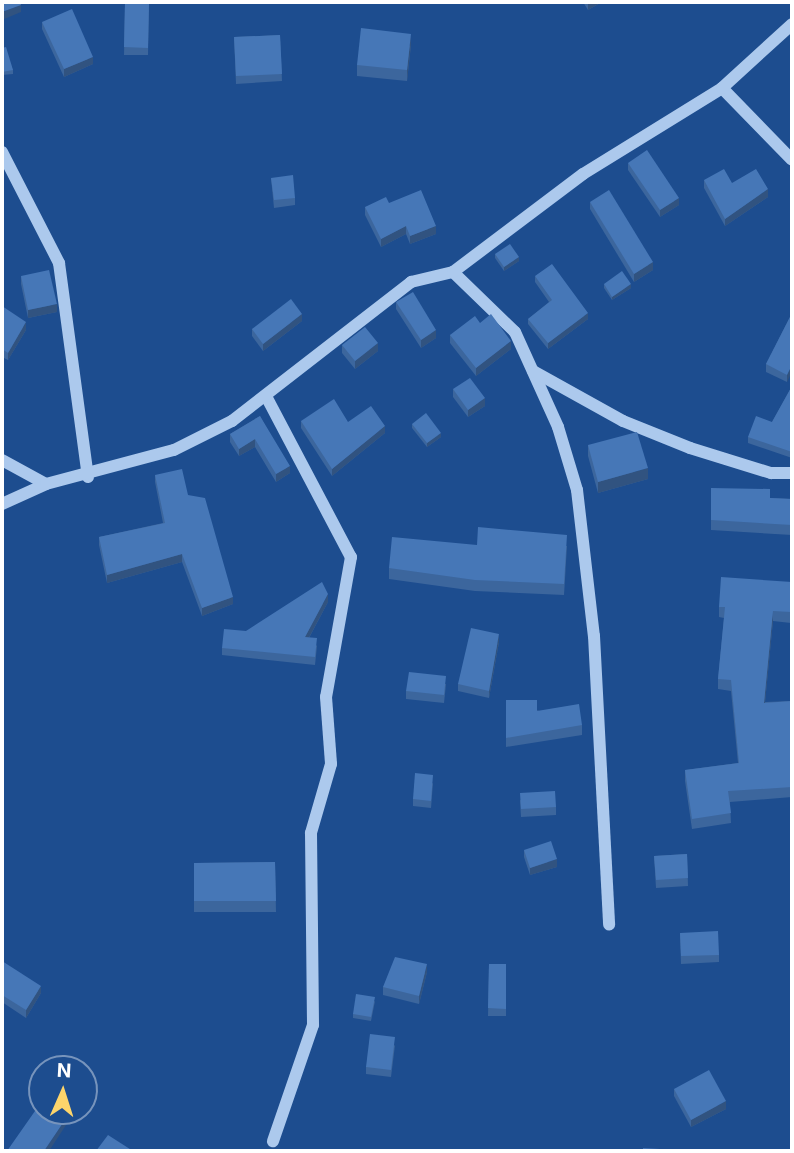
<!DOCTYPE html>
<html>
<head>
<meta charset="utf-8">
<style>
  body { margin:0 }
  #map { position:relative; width:794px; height:1153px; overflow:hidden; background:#1d4d8f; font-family:Inter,sans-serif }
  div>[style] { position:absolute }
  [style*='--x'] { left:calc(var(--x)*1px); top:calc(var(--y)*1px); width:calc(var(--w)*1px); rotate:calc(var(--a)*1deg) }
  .minor>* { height:12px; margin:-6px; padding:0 6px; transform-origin:6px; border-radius:6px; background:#acc9ed }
  .wall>* { inset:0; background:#3c669d }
  .shaded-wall>* { inset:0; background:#315380 }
  .building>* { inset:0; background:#4677b7 }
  span { translate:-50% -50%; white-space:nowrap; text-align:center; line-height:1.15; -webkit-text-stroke:7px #1d4d8f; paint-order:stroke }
  .frame { position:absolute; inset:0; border:4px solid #fff; pointer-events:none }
  .north { position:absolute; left:28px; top:1055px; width:70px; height:70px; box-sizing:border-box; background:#1d4d8f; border:2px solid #7794bc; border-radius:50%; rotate:3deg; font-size:19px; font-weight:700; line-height:28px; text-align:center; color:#fff }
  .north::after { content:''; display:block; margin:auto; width:24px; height:32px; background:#fdd56b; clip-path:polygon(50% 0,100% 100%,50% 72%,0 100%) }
</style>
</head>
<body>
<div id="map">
  <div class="minor">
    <div style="--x:722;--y:88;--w:100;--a:45.8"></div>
    <div style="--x:2;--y:152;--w:125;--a:62.8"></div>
    <div style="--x:59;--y:263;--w:216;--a:82.3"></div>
    <div style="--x:453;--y:272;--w:86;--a:44.1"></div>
    <div style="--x:515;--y:332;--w:104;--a:65.6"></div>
    <div style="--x:558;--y:427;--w:66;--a:73.2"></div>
    <div style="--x:577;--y:490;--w:147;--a:83.4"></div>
    <div style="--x:594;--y:636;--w:289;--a:87"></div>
    <div style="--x:533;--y:371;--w:103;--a:29.1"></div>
    <div style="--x:623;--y:421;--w:72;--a:21.9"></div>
    <div style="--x:690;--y:448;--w:85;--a:17.2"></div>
    <div style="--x:771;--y:473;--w:21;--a:0"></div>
    <div style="--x:267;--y:398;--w:180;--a:62.2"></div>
    <div style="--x:351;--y:557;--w:142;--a:100.1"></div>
    <div style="--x:326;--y:697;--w:67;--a:85.7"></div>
    <div style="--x:331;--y:764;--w:72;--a:106.2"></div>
    <div style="--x:311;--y:833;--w:192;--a:89.4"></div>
    <div style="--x:313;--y:1025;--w:123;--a:109"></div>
    <div style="--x:2;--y:460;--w:50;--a:28.6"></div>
    <div style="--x:2;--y:504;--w:48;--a:-24.4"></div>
    <div style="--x:46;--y:484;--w:132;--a:-14.9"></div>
    <div style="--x:174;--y:450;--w:65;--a:-26.6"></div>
    <div style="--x:232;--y:421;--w:227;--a:-37.8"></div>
    <div style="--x:411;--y:282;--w:43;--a:-13.4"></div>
    <div style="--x:453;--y:272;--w:163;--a:-37"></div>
    <div style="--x:583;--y:174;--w:163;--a:-31.7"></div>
    <div style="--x:722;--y:88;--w:95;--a:-42.4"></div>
  </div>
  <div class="wall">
    <div style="clip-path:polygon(583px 2px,602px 2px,588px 10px)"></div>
    <div style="clip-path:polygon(125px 3px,149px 3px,148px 55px,124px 55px)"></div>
    <div style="clip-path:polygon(42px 22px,93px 64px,64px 77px,42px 29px)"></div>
    <div style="clip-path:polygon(280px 35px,282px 81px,236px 84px,234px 37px)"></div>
    <div style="clip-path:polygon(411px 45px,407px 81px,357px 76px,357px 65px)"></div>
    <div style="clip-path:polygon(2px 48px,13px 70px,13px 74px,2px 75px)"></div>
    <div style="clip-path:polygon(628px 163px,679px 205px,660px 217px,628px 170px)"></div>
    <div style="clip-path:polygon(271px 178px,295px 198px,295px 205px,274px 208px)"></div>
    <div style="clip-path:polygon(704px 180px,732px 183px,768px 197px,725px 226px,704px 188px)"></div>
    <div style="clip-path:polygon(590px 202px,653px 270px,634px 282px,590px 209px)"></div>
    <div style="clip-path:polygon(389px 203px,436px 234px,410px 244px,406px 234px,381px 247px,365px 215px,365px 207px)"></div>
    <div style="clip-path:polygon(495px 254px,519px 261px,504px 271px,495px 258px)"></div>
    <div style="clip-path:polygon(21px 276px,57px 312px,28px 318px,21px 284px)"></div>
    <div style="clip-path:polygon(535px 276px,588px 319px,548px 349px,528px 324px,528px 319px,549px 302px,535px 282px)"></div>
    <div style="clip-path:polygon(604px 284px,631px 288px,612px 300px,604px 288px)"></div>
    <div style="clip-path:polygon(396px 302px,436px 338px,421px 348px,396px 309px)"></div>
    <div style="clip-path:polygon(2px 306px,26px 330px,8px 360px,2px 357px)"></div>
    <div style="clip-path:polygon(791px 315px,787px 382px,766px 372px,766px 364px)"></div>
    <div style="clip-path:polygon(302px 321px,263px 351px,252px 336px,252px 329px)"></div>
    <div style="clip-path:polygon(480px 323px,511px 349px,476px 376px,450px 343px,450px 335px)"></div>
    <div style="clip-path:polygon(342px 345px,378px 351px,355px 369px,342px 353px)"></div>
    <div style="clip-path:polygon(792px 386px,792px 458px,748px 443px,748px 437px,772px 422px)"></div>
    <div style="clip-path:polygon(453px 389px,485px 406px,468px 417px,453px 397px)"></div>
    <div style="clip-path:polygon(260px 416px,290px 473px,276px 482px,255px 447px,239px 456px,230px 442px,230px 434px)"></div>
    <div style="clip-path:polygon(301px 421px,348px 422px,385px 433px,332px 476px,301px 428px)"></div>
    <div style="clip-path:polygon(412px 424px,441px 437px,427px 447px,412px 428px)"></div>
    <div style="clip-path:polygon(588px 445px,648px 479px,598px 493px,588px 456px)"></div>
    <div style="clip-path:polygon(155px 475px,188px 495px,233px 604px,202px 616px,182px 562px,107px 583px,99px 545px,99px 537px,163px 523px,155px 482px)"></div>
    <div style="clip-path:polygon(711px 488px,770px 498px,792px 499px,792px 535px,711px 530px)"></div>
    <div style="clip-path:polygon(477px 545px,567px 546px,564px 595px,475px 591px,389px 579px,389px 568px)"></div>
    <div style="clip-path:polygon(792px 582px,791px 623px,773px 621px,765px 702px,792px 701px,792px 797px,730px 802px,731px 823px,692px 829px,685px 781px,685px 770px,738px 763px,731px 691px,718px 689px,718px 679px,724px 618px,719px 617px,719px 607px)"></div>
    <div style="clip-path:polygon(328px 602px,309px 638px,317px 646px,315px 665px,222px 655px,222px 648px,246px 631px)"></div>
    <div style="clip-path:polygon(499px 642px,489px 698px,458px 691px,458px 684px)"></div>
    <div style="clip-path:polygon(446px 684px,444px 703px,406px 699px,406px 691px)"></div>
    <div style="clip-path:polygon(506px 700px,582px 725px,582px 735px,506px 747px)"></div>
    <div style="clip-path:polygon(433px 783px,431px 808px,413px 806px,413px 799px)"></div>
    <div style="clip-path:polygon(520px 800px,556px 807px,556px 815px,521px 817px)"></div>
    <div style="clip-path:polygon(524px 850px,557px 867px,530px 875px,524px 857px)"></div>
    <div style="clip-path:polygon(687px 854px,688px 886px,656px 888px,654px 856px)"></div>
    <div style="clip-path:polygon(275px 862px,276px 912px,194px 912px,194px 863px)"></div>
    <div style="clip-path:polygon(680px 933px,719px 955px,719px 962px,681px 964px)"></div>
    <div style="clip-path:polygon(2px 961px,41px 993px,26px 1018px,2px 1002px)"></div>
    <div style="clip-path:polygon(489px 964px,506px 964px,506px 1016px,488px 1016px)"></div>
    <div style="clip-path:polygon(427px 972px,419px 1004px,383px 995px,383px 987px)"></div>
    <div style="clip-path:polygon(375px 1001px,371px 1021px,353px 1018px,353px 1014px)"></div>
    <div style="clip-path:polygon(395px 1045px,391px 1077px,366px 1074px,366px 1067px)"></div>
    <div style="clip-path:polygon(674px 1089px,726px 1109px,691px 1127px,674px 1096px)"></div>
  </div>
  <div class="shaded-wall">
    <div style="clip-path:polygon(588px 2px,602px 2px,588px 10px)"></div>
    <div style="clip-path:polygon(21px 5px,21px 12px,2px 20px,2px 12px)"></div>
    <div style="clip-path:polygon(411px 34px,411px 45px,407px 81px,407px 70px)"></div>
    <div style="clip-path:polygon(93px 57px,93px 64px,64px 77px,64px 69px)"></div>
    <div style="clip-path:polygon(768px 189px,768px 197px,725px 226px,725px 219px)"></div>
    <div style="clip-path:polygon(679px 198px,679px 205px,660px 217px,660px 210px)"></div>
    <div style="clip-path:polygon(406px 226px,406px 234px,381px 247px,381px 239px)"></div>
    <div style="clip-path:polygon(436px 226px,436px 234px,410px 244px,410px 236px)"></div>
    <div style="clip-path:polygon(519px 257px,519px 261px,504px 271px,504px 267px)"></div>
    <div style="clip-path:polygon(653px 262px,653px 270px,634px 282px,634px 274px)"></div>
    <div style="clip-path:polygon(631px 284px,631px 288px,612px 300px,612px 297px)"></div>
    <div style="clip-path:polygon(57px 304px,57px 312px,28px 318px,28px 310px)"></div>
    <div style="clip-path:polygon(588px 313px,588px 319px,548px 349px,548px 343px)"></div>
    <div style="clip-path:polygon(302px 314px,302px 321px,263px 351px,263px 344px)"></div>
    <div style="clip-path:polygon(26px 322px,26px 330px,8px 360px,8px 353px)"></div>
    <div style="clip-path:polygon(436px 330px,436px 338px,421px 348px,421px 340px)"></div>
    <div style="clip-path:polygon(511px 341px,511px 349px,476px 376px,476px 368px)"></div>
    <div style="clip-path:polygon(378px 343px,378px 351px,355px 369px,355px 361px)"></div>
    <div style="clip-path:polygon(792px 365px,792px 372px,787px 382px,787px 375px)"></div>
    <div style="clip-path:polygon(485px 398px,485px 406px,468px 417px,468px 410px)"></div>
    <div style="clip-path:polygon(385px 426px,385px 433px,332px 476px,332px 469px)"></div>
    <div style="clip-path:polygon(441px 433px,441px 437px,427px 447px,427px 443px)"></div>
    <div style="clip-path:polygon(255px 439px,255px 447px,239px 456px,239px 449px)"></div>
    <div style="clip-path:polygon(290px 466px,290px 473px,276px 482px,276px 474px)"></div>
    <div style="clip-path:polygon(648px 468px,648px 479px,598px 493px,598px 482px)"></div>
    <div style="clip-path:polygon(182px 554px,182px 562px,107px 583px,107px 575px)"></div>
    <div style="clip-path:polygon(328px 594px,328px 602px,305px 645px,305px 637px)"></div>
    <div style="clip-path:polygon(233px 597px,233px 604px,202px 616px,202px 608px)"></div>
    <div style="clip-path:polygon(773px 611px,773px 621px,764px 713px,764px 703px)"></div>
    <div style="clip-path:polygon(499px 634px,499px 642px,489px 698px,489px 691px)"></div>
    <div style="clip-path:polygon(557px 859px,557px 867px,530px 875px,530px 868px)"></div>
    <div style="clip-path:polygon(427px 964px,427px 972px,419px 1004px,419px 996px)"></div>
    <div style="clip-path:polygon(41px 986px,41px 993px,26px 1018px,26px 1010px)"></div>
    <div style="clip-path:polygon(726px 1101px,726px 1109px,691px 1127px,691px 1120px)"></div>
    <div style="clip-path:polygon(71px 1111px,72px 1111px,72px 1116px,49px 1151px,44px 1151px)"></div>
  </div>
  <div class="building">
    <div style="clip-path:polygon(2px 2px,20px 2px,21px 5px,2px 12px)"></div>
    <div style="clip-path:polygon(125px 3px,149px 3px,148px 48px,124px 47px)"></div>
    <div style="clip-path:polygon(72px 9px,93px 57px,64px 69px,42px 22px)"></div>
    <div style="clip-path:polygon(361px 28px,411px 34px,407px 70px,357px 65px)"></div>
    <div style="clip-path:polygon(280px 35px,282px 74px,236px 76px,234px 37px)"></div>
    <div style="clip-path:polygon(6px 47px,13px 70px,2px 72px,2px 48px)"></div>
    <div style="clip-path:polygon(647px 150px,679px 198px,660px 210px,628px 163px)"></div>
    <div style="clip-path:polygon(724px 169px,732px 183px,756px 169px,768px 189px,725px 219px,704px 180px)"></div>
    <div style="clip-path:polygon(293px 175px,295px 198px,274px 200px,271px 178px)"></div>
    <div style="clip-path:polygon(421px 190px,436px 226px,410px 236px,406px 226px,381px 239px,365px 207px,386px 197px,389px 203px)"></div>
    <div style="clip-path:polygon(609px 190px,653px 262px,634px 274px,590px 202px)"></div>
    <div style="clip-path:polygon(510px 244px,519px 257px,504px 267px,495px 254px)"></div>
    <div style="clip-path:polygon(552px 264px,588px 313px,548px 343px,528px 319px,552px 300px,535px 276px)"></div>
    <div style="clip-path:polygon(49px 270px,57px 304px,28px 310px,21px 276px)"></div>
    <div style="clip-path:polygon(622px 271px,631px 284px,612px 297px,604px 284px)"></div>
    <div style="clip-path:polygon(413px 292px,436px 330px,421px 340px,396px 302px)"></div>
    <div style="clip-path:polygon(291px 299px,302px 314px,263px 344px,252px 329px)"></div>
    <div style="clip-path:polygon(2px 306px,26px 322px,8px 353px,2px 349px)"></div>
    <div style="clip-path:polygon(491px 314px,511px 341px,476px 368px,450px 335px,475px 316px,480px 323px)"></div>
    <div style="clip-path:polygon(791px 315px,792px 316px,792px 365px,787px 375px,766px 364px)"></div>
    <div style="clip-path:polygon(365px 327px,378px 343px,355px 361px,342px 345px)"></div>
    <div style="clip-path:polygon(470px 378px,485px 398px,468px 410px,453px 389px)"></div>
    <div style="clip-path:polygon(792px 386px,792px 429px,791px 431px,792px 432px,792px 452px,748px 437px,756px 416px,772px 422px)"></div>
    <div style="clip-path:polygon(334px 399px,348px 422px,371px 406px,385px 426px,332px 469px,301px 421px)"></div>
    <div style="clip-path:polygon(426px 413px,441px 433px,427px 443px,412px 424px)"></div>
    <div style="clip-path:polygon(260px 416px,290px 466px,276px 474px,255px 439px,239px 449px,230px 434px)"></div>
    <div style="clip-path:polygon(637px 432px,648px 468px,598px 482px,588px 445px)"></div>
    <div style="clip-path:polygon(182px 469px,188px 495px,205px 498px,233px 597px,202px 608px,182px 554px,107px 575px,99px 537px,165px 523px,155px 475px)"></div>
    <div style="clip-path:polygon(711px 488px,770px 489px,770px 498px,792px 499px,792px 525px,711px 520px)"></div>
    <div style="clip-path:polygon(478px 527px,567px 535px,564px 584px,475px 580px,389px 568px,392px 537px,477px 545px)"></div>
    <div style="clip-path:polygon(721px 577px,792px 582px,791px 612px,773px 611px,764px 703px,792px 701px,792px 787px,728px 791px,731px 813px,692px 819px,685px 770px,739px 763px,731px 680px,718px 679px,725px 607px,719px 607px)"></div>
    <div style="clip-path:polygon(322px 582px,328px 594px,305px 637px,317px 638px,315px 657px,222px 648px,224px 629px,246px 631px)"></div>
    <div style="clip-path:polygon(471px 628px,499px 634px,489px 691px,458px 684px)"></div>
    <div style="clip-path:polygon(409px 672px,446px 676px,444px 695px,406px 691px)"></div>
    <div style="clip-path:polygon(506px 700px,537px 700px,537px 711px,579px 704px,582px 725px,506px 738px)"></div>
    <div style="clip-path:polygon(415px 773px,433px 775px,431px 801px,413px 799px)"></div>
    <div style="clip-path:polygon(555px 791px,556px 807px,521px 809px,520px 793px)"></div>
    <div style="clip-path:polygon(551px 841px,557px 859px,530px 868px,524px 850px)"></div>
    <div style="clip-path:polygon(687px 854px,688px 878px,656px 880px,654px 856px)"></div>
    <div style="clip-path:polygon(275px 862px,276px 901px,194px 901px,194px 863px)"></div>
    <div style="clip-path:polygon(718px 931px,719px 955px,681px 956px,680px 933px)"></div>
    <div style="clip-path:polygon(395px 957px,427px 964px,419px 996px,383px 987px)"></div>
    <div style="clip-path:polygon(2px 961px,41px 986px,26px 1010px,2px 995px)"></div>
    <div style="clip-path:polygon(489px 964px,506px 964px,506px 1009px,488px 1008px)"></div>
    <div style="clip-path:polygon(356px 994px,375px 997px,371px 1017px,353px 1014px)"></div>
    <div style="clip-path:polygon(370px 1034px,395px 1037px,391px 1070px,366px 1067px)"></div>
    <div style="clip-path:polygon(709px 1070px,726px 1101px,691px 1120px,674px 1089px)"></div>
    <div style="clip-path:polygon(42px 1101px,42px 1111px,71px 1111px,44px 1151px,7px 1151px)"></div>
    <div style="clip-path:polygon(108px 1135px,133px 1151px,96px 1151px)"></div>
    <div style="clip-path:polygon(643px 1148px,660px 1149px,660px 1151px,643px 1151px)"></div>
  </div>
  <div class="frame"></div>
  <div class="north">N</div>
</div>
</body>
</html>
